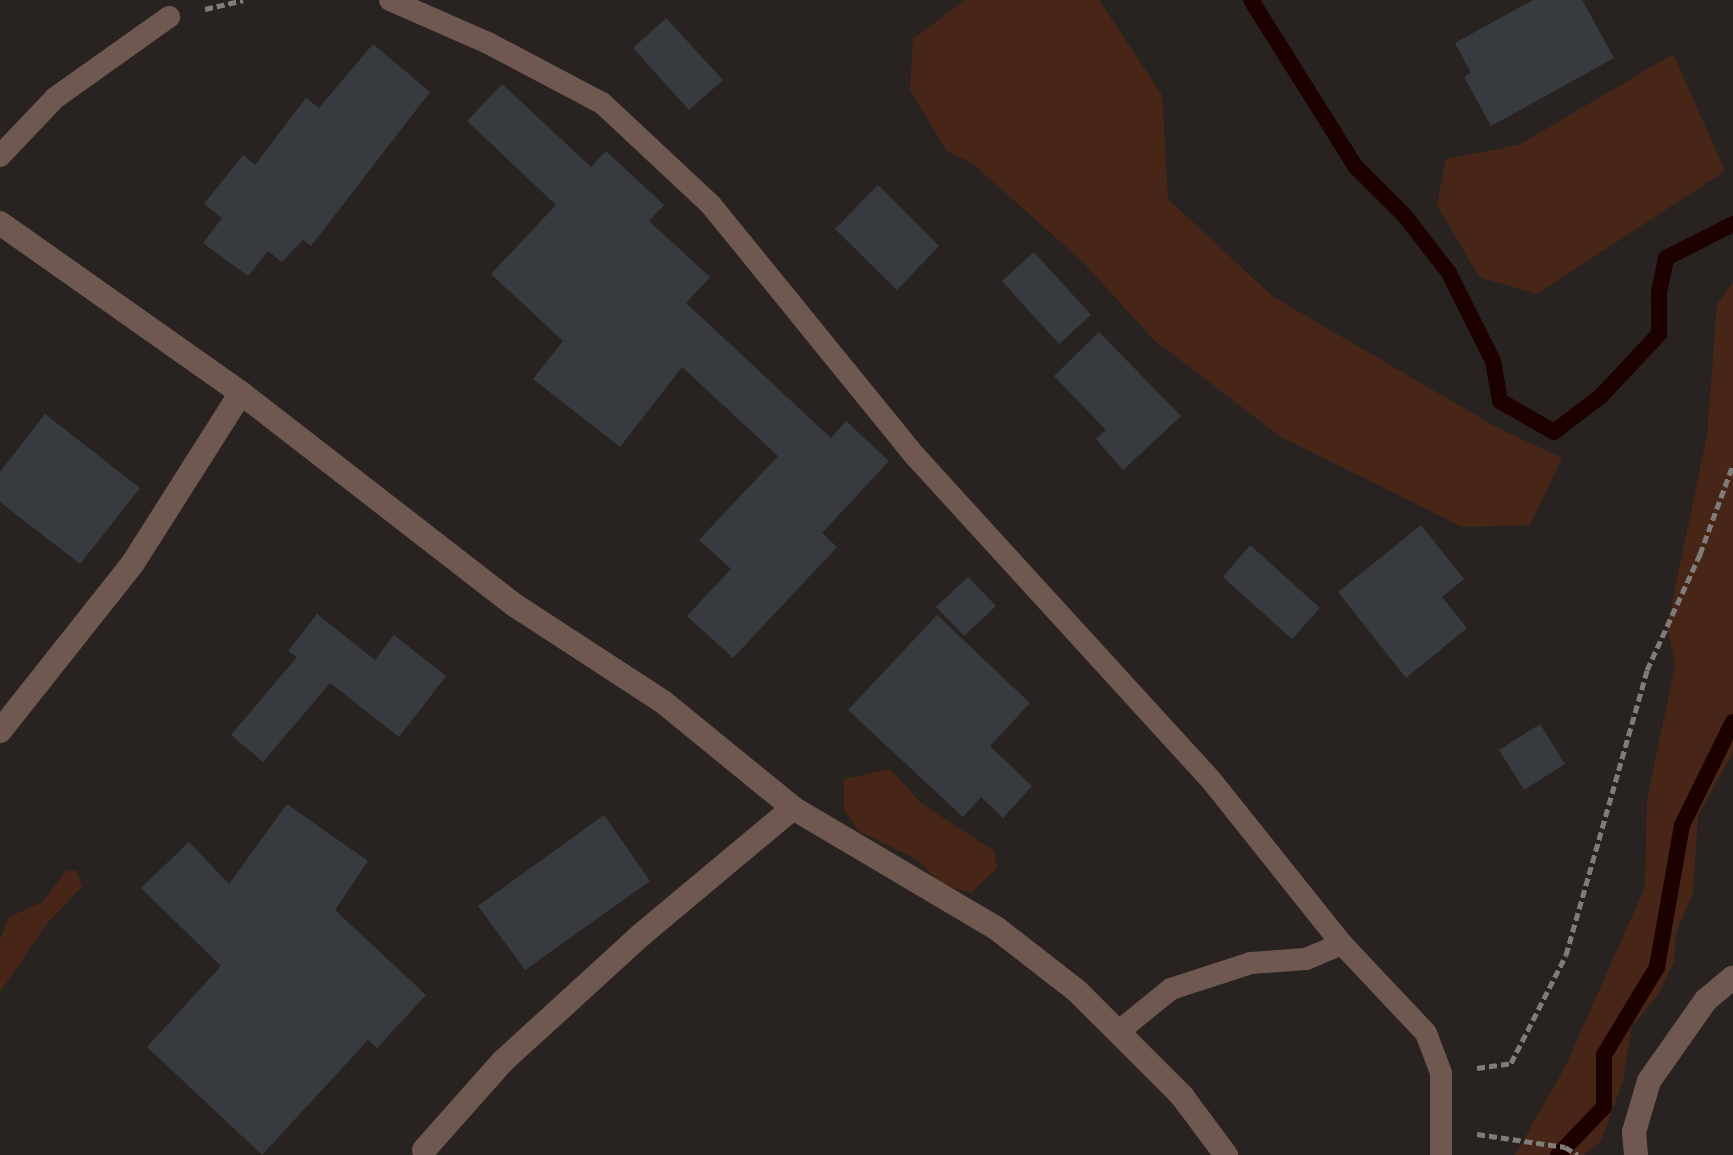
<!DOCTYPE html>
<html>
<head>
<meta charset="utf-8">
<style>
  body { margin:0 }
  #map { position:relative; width:1733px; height:1155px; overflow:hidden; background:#282321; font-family:"Noto Serif",serif }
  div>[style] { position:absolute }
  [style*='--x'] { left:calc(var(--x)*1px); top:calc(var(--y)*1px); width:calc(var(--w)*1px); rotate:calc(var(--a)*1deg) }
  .green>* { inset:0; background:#482617 }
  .stream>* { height:16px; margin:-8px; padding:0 8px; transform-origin:8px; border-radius:8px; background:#1c0100 }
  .building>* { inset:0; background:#373b3f }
  .path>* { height:5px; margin-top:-2.5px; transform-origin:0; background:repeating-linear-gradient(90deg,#807c7a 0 8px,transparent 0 12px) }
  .lane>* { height:22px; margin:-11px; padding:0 11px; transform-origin:11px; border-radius:11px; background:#6f584f }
  .street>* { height:24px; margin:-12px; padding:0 12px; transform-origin:12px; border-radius:12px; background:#6f584f }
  span { translate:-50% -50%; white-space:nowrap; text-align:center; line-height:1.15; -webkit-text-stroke:6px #1e1a18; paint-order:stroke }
</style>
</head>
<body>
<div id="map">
  <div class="green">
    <div style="clip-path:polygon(965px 0,1099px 0,1162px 95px,1168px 199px,1272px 296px,1496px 427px,1562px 458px,1530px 525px,1462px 527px,1281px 437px,1154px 340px,1081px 260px,972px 163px,947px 151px,910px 90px,913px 39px)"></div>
    <div style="clip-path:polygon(1673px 54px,1725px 171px,1537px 294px,1479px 277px,1437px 205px,1446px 159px,1519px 145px)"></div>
    <div style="clip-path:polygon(1733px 282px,1733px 752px,1698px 816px,1693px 892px,1676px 933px,1674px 962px,1658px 995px,1631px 1028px,1623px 1081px,1601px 1141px,1584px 1155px,1515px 1155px,1565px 1067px,1645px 887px,1647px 800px,1675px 665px,1667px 626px,1707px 436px,1717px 304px)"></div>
    <div style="clip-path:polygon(890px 769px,922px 804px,994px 851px,997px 868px,971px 893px,941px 884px,918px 860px,859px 831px,844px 810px,844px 779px)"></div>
    <div style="clip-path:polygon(67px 870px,77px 871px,82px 887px,48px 922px,0 992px,0 940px,9px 917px,42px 902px)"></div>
  </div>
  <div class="stream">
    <div style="--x:1251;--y:0;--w:196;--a:57.9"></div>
    <div style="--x:1355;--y:166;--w:71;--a:45"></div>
    <div style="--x:1405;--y:216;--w:72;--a:52.3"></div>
    <div style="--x:1449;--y:273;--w:98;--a:63.4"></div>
    <div style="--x:1493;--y:361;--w:41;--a:80.1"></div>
    <div style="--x:1500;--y:401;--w:62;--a:29.9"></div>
    <div style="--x:1554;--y:432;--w:59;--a:-37.5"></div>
    <div style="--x:1601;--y:396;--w:85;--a:-46.9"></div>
    <div style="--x:1659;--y:334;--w:42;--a:-90"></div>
    <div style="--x:1659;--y:292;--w:35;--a:-78"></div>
    <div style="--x:1666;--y:258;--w:75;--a:-26.9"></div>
    <div style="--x:1558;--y:1155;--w:66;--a:-46.2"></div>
    <div style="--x:1604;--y:1107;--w:52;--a:-90"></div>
    <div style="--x:1604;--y:1055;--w:103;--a:-58.9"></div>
    <div style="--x:1657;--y:967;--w:144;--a:-80"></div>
    <div style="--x:1682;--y:825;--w:115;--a:-63.7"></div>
  </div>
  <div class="building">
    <div style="clip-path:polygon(1533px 0,1582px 0,1614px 58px,1491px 126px,1464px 77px,1471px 73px,1455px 43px)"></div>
    <div style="clip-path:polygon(666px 18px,723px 80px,689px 110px,633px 48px)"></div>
    <div style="clip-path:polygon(373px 44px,430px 92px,311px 246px,303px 240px,282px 262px,268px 251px,248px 276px,203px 243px,222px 218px,204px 204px,243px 155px,255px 165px,306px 98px,319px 108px)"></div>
    <div style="clip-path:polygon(502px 84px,591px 167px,606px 151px,664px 205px,649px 221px,710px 277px,686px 303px,831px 438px,846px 421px,889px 461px,822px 533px,837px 547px,733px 658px,687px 616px,731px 569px,699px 540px,778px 456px,682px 367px,620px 447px,533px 379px,563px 341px,491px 274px,556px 205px,467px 121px)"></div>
    <div style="clip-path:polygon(878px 185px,939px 246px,897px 290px,835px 229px)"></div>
    <div style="clip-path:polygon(1034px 252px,1091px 315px,1059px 344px,1002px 281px)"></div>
    <div style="clip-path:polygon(1099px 332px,1181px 416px,1123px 470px,1096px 439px,1106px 430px,1054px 376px)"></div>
    <div style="clip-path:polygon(45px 414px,140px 488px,80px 564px,0 502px,0 472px)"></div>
    <div style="clip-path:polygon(1421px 525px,1464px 579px,1442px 597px,1467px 628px,1406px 678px,1338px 592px)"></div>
    <div style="clip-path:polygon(1250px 545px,1320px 608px,1292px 639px,1223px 577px)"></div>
    <div style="clip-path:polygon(968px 577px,996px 606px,964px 636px,936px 607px)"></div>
    <div style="clip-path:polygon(317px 614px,375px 660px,394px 635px,446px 676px,399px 737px,330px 683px,263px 762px,231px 735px,297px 657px,288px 651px)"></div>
    <div style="clip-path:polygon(937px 615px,1030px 703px,990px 746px,1032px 786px,1003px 818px,981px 797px,963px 817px,848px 710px)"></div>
    <div style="clip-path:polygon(1540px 724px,1565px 764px,1524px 790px,1499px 750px)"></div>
    <div style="clip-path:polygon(287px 804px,368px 861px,335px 910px,426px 995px,377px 1048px,368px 1040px,262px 1155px,147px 1047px,221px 966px,141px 888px,189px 842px,229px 884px)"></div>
    <div style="clip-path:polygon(604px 815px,650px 881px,525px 970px,478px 906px)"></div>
  </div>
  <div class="path">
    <div style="--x:205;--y:9;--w:39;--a:-13"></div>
    <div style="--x:1477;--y:1068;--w:34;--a:-8"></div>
    <div style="--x:1511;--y:1063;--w:121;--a:-63"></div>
    <div style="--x:1566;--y:955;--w:296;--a:-74.1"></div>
    <div style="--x:1647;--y:670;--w:128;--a:-65.4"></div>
    <div style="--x:1700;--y:554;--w:95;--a:-69.7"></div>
    <div style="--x:1477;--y:1134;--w:89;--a:8.4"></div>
    <div style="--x:1565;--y:1147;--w:15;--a:32"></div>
  </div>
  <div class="lane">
    <div style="--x:390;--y:0;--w:107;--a:23.7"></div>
    <div style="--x:488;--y:43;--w:129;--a:27.8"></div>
    <div style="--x:602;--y:103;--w:149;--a:43.1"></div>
    <div style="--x:711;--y:205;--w:325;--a:50.9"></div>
    <div style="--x:916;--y:457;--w:437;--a:47.6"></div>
    <div style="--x:1211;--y:780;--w:210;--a:51.4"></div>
    <div style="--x:1342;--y:944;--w:122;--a:46.7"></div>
    <div style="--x:1426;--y:1033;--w:43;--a:69.4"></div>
    <div style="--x:1441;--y:1073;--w:82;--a:90"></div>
    <div style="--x:0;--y:156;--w:80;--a:-46.5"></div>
    <div style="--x:55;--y:98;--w:140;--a:-35.4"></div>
    <div style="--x:1118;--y:1032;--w:68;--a:-39.1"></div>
    <div style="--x:1171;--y:989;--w:84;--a:-18"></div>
    <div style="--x:1251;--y:963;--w:55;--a:-4.2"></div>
    <div style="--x:1306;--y:959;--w:39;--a:-23"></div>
  </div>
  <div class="street">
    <div style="--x:0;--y:223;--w:295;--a:35.2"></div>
    <div style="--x:241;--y:393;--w:348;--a:37.8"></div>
    <div style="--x:516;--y:606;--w:174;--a:33.1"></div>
    <div style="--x:662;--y:701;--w:169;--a:39.2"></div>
    <div style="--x:793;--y:808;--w:236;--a:30.6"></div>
    <div style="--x:996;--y:928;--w:101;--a:37.8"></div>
    <div style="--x:1076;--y:990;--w:150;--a:45"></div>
    <div style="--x:1182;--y:1096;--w:74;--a:53.3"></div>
    <div style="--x:0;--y:731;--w:214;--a:-51.6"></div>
    <div style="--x:133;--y:563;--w:201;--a:-57.6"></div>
    <div style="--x:424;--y:1150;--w:118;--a:-48.4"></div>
    <div style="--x:502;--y:1062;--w:188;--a:-42.4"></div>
    <div style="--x:641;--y:935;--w:198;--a:-39.9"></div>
    <div style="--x:1636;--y:1155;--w:23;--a:-95"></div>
    <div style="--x:1634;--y:1132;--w:53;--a:-73.6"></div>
    <div style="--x:1649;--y:1081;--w:99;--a:-54.9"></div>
    <div style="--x:1706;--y:1000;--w:35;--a:-40"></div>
  </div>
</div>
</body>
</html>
